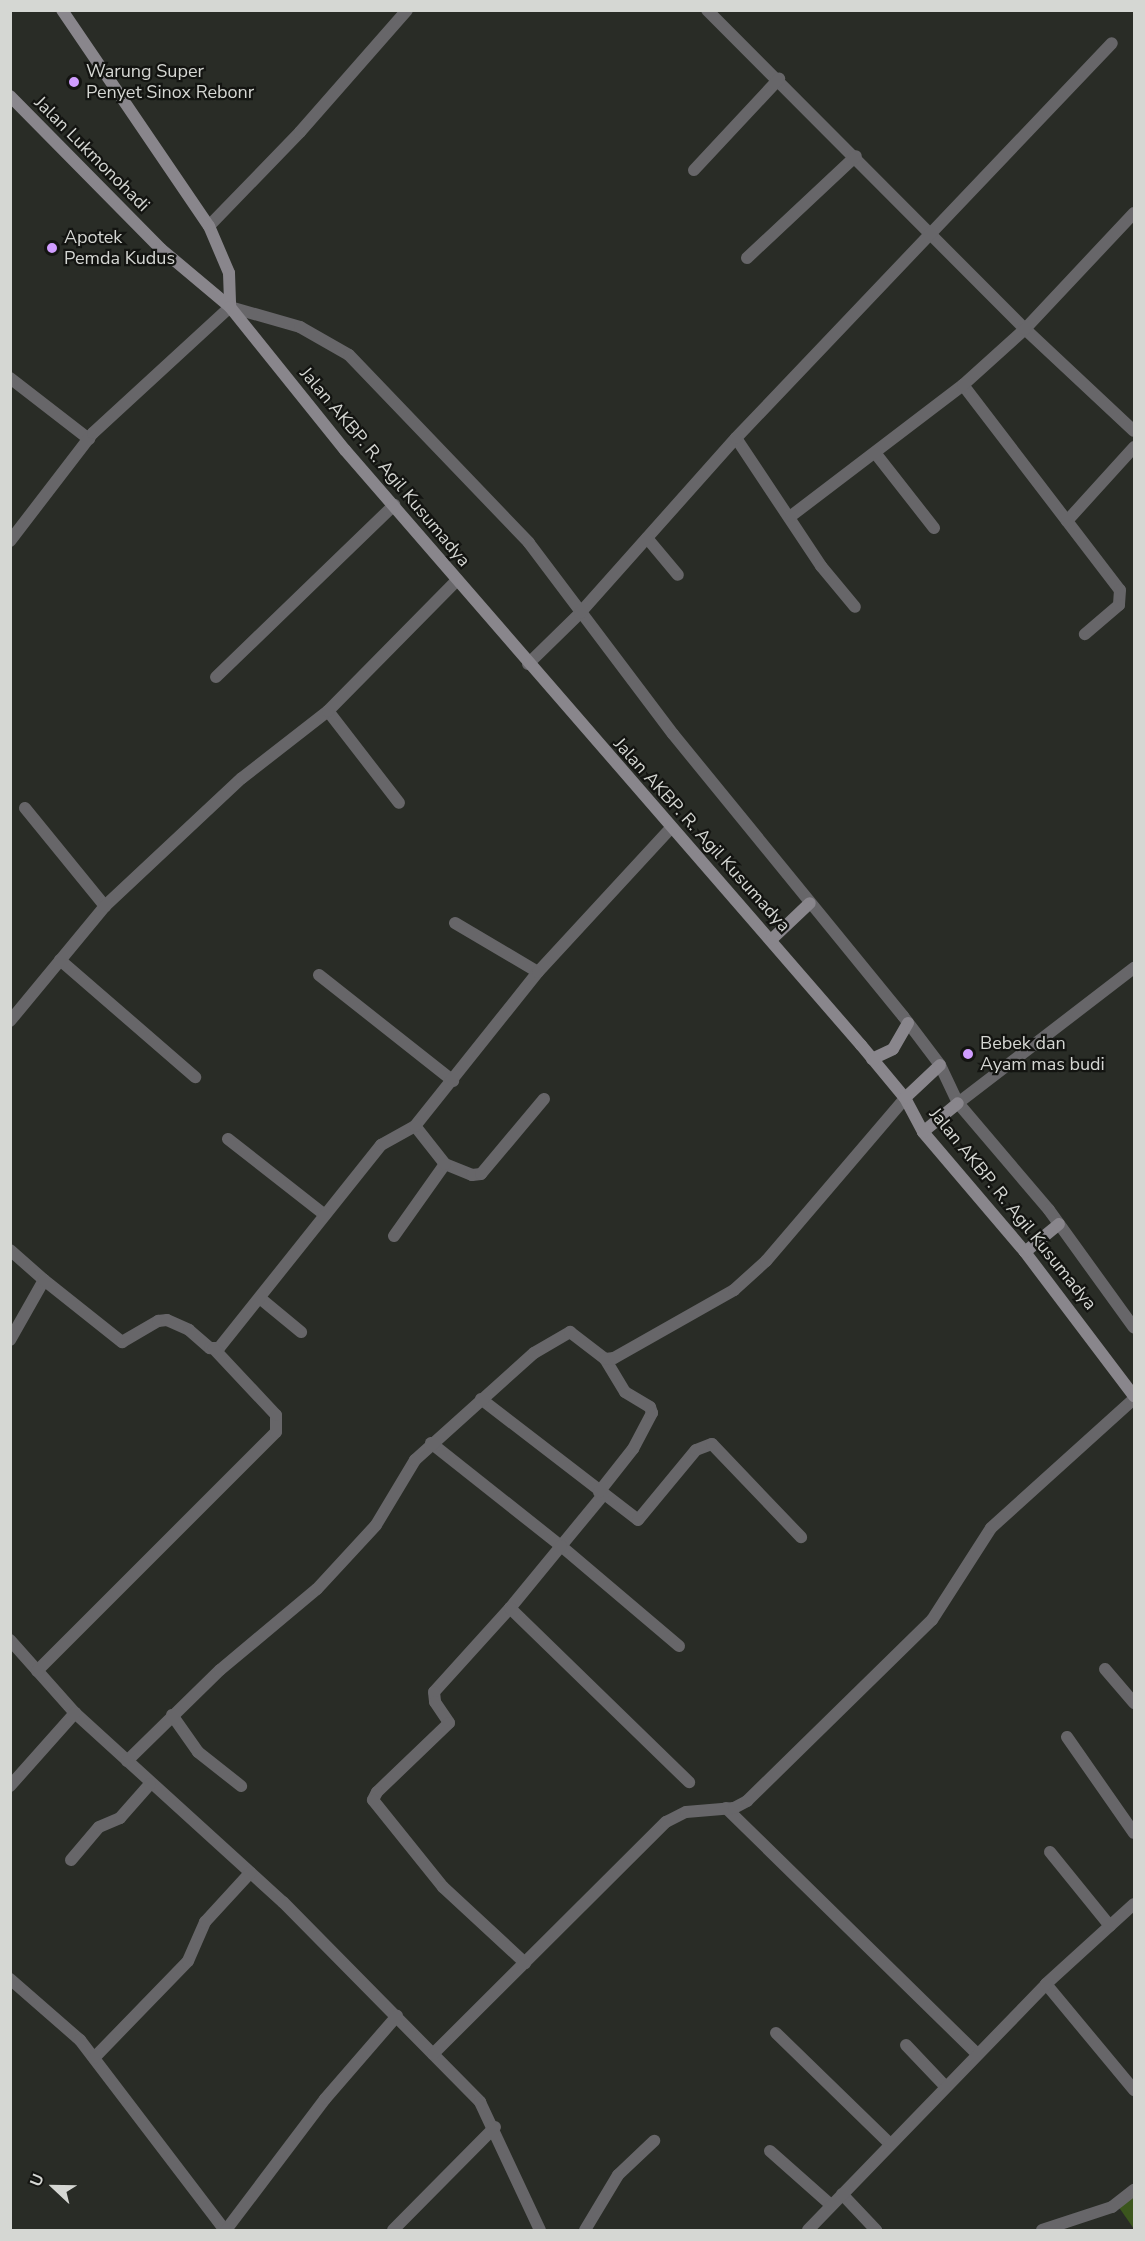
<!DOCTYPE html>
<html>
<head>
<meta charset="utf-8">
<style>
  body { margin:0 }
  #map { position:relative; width:1145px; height:2241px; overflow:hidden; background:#292c26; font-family:"Nunito Sans",sans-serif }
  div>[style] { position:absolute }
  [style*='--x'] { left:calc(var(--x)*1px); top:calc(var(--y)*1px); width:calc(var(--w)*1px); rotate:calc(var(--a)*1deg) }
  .green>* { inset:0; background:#3b561d }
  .street>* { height:12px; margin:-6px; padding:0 6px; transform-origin:6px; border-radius:6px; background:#676669 }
  .secondary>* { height:12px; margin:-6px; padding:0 6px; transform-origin:6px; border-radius:6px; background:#89868c }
  .dots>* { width:16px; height:16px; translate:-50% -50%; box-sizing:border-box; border:3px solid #131411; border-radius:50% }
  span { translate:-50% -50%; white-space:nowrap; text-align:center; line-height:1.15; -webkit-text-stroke:4.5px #131411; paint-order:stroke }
  .poi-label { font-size:18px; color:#d5d7d3 }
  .left { translate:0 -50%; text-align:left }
  .street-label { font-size:18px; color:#d5d7d3 }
  .frame { position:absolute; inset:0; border:12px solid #d5d7d3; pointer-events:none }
  .north { position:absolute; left:24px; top:2157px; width:60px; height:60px; -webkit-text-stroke:4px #131411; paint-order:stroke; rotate:292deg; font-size:16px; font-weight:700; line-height:24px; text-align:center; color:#d5d7d3 }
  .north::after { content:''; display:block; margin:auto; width:21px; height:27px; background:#d5d7d3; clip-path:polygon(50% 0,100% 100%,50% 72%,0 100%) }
</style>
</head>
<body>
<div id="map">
  <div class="green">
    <div style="clip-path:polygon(1134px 2194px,1134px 2229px,1118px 2206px)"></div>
  </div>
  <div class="street">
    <div style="--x:707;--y:10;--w:450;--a:45.1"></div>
    <div style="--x:1025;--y:329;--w:149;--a:43.1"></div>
    <div style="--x:694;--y:170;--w:125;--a:-47"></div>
    <div style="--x:209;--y:226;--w:131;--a:-45.9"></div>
    <div style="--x:300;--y:132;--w:162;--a:-48.7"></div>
    <div style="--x:747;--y:258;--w:149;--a:-43.1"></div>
    <div style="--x:10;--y:378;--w:100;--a:37.7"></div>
    <div style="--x:963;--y:385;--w:258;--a:52.6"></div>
    <div style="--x:1120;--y:590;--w:15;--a:94"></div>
    <div style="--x:1119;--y:605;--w:45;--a:139.5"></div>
    <div style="--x:736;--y:438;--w:154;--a:56.4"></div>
    <div style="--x:821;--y:566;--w:53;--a:50.3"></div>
    <div style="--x:876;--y:454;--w:94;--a:51.9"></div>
    <div style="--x:791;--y:516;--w:216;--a:-37.3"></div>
    <div style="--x:963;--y:385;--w:84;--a:-42.1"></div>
    <div style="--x:1025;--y:329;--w:159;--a:-46.8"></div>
    <div style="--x:1067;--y:521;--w:100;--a:-47.8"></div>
    <div style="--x:647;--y:538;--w:48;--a:50"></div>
    <div style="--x:10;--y:541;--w:136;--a:-52.5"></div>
    <div style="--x:93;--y:433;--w:186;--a:-42.6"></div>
    <div style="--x:230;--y:307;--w:73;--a:15.9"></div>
    <div style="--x:300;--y:327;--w:56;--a:29.7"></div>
    <div style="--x:349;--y:355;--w:260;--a:46.2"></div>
    <div style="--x:529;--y:543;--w:239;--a:53"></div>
    <div style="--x:673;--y:734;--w:364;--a:50.8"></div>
    <div style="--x:903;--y:1016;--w:61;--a:52.9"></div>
    <div style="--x:940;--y:1065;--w:42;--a:64.7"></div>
    <div style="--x:958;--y:1103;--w:140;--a:49.6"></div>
    <div style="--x:1049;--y:1210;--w:145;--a:54.2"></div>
    <div style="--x:528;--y:664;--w:73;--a:-44.4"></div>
    <div style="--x:580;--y:613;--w:234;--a:-48.3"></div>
    <div style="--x:736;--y:438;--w:545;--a:-46.41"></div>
    <div style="--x:216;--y:677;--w:248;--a:-44"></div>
    <div style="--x:328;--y:711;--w:116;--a:52.3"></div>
    <div style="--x:25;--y:808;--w:127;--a:50.8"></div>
    <div style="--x:455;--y:923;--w:96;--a:30.6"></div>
    <div style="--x:60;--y:960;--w:179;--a:40.9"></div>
    <div style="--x:319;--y:975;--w:171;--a:38.3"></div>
    <div style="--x:10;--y:1021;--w:149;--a:-50.4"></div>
    <div style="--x:105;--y:906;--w:187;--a:-43.1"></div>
    <div style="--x:242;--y:778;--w:109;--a:-37.9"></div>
    <div style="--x:328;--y:711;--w:184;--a:-45.4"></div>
    <div style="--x:958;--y:1103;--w:222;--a:-37.5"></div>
    <div style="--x:228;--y:1139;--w:123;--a:38.1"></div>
    <div style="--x:445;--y:1164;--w:29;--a:22"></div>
    <div style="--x:472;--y:1175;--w:9;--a:-6"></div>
    <div style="--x:481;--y:1174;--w:98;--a:-50"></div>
    <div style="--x:394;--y:1236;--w:88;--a:-54.7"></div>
    <div style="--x:445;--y:1164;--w:48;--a:-128.3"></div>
    <div style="--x:10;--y:1250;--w:45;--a:41.4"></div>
    <div style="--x:261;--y:1299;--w:52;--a:39.5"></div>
    <div style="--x:10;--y:1340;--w:69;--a:-60.5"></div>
    <div style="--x:44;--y:1280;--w:100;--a:38.5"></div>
    <div style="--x:122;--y:1342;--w:42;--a:-30.3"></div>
    <div style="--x:158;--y:1321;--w:9;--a:-6"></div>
    <div style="--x:167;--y:1320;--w:24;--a:24"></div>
    <div style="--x:189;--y:1330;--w:28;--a:41"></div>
    <div style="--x:210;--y:1348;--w:9;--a:0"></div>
    <div style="--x:219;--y:1348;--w:260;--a:-51.4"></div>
    <div style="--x:381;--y:1145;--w:39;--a:-29"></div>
    <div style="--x:415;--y:1126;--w:197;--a:-51.4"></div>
    <div style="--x:538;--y:972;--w:196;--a:-47.3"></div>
    <div style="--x:481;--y:1399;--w:198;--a:37.6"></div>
    <div style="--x:638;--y:1520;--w:91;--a:-50.4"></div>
    <div style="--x:696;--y:1450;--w:17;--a:-21"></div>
    <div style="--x:712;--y:1444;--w:129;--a:46.3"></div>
    <div style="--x:431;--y:1443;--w:166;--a:38.4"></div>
    <div style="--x:561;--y:1546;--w:66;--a:-50.5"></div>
    <div style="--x:599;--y:1492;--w:55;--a:-51.7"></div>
    <div style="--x:633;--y:1449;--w:41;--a:-62.2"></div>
    <div style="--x:652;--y:1413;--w:6;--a:-108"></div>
    <div style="--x:650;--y:1407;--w:29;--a:-149"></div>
    <div style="--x:625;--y:1392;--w:39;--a:-121"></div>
    <div style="--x:510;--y:1608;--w:113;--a:132.1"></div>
    <div style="--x:434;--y:1692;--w:10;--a:84"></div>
    <div style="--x:435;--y:1702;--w:25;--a:56"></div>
    <div style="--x:449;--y:1723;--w:100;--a:136.2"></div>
    <div style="--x:377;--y:1792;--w:9;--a:117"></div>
    <div style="--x:373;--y:1800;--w:112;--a:51.2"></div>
    <div style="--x:443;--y:1887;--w:112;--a:42.8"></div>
    <div style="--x:10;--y:1640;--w:98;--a:48.3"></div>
    <div style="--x:75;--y:1713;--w:281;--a:42.3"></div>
    <div style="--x:283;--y:1902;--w:281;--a:45.4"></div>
    <div style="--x:480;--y:2102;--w:141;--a:64.9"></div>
    <div style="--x:679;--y:1646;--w:155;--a:-139.7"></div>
    <div style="--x:561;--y:1546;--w:80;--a:129.4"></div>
    <div style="--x:510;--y:1608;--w:250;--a:44.2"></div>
    <div style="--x:1105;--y:1669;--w:45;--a:49.5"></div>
    <div style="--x:37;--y:1671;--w:338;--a:-45"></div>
    <div style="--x:276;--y:1432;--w:17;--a:-90"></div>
    <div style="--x:276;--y:1415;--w:91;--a:-133.2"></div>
    <div style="--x:172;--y:1715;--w:45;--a:54.9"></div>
    <div style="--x:198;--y:1752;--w:55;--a:38.3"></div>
    <div style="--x:1067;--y:1737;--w:117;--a:55.1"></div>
    <div style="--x:127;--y:1761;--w:130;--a:-44.4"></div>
    <div style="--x:220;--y:1670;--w:126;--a:-39.9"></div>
    <div style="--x:317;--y:1589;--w:87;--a:-47.3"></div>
    <div style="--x:376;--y:1525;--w:76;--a:-59"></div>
    <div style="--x:415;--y:1460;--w:160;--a:-42"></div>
    <div style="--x:534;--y:1353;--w:42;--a:-30.3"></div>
    <div style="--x:570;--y:1332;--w:44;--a:37.6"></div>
    <div style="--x:605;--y:1359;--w:9;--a:-6"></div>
    <div style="--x:614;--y:1358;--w:138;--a:-29.5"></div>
    <div style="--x:734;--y:1290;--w:43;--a:-42.2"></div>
    <div style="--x:766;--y:1261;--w:214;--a:-49.5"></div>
    <div style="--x:10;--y:1786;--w:98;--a:-48.3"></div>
    <div style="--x:726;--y:1808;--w:350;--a:44.4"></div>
    <div style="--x:1050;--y:1852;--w:95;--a:51"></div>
    <div style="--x:71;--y:1860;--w:43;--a:-49.7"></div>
    <div style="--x:99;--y:1827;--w:23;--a:-23"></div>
    <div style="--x:120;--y:1818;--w:45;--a:-48.6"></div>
    <div style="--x:10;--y:1979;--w:93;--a:41.1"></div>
    <div style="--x:80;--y:2040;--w:239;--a:52.7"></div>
    <div style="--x:1046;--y:1984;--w:138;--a:50.3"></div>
    <div style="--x:776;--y:2033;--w:158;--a:44.2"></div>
    <div style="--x:906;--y:2045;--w:57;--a:46.4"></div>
    <div style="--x:433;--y:2054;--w:329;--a:-44.9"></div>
    <div style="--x:666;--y:1822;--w:22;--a:-27"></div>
    <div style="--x:686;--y:1812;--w:48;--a:-4.8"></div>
    <div style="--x:734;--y:1808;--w:15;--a:-28"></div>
    <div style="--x:747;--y:1801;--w:259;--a:-44.4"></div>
    <div style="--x:932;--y:1620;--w:109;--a:-57.3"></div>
    <div style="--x:991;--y:1528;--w:193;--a:-42.1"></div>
    <div style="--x:94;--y:2058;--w:135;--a:-45.9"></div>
    <div style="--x:188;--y:1961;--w:43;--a:-66.4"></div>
    <div style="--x:205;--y:1922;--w:67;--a:-47.4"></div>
    <div style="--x:770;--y:2151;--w:81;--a:41.5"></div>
    <div style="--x:842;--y:2194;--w:50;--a:46.6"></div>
    <div style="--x:226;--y:2230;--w:164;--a:-52.9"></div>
    <div style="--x:325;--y:2099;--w:110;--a:-49.1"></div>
    <div style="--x:393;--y:2230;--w:145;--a:-45.3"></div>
    <div style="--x:585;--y:2230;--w:64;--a:-59"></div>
    <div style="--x:618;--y:2175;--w:50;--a:-43.4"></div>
    <div style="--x:808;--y:2230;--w:342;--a:-45.9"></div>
    <div style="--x:1046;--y:1984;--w:119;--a:-42.3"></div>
    <div style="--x:1042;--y:2230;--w:74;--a:-18.2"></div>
    <div style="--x:1112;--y:2207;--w:28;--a:-38"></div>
  </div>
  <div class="secondary">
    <div style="--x:62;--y:10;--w:261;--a:55.8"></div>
    <div style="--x:209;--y:226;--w:51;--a:66.9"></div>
    <div style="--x:229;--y:273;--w:34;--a:88"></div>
    <div style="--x:10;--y:96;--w:215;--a:45.4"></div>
    <div style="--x:161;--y:249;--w:90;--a:40"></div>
    <div style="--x:230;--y:307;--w:184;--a:51.2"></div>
    <div style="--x:345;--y:450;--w:788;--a:49.07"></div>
    <div style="--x:861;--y:1045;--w:69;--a:50.3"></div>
    <div style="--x:905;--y:1098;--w:38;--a:62"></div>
    <div style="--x:923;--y:1132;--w:157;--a:49.6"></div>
    <div style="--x:1025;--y:1252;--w:181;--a:52.9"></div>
    <div style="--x:772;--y:939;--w:52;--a:-43.5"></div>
    <div style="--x:872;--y:1059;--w:23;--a:-25"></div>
    <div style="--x:893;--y:1049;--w:30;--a:-60"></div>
    <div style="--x:905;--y:1098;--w:48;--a:-43.3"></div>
    <div style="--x:923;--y:1132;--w:45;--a:-39.6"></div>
    <div style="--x:1025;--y:1252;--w:44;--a:-39.5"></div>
  </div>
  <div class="dots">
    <div style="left:74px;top:82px;background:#d09dff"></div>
    <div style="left:52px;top:248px;background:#d09dff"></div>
    <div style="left:968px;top:1054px;background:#d09dff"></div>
  </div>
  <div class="poi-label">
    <span class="left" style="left:86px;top:82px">Warung Super<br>Penyet Sinox Rebonr</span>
    <span class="left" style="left:64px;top:248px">Apotek<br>Pemda Kudus</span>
    <span class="left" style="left:980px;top:1054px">Bebek dan<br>Ayam mas budi</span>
  </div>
  <div class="street-label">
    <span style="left:92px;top:154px;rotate:45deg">Jalan Lukmonohadi</span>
    <span style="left:385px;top:467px;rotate:50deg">Jalan AKBP. R. Agil Kusumadya</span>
    <span style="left:702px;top:835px;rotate:48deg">Jalan AKBP. R. Agil Kusumadya</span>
    <span style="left:1013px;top:1209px;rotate:51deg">Jalan AKBP. R. Agil Kusumadya</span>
  </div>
  <div class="frame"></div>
  <div class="north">U</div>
</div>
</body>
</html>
